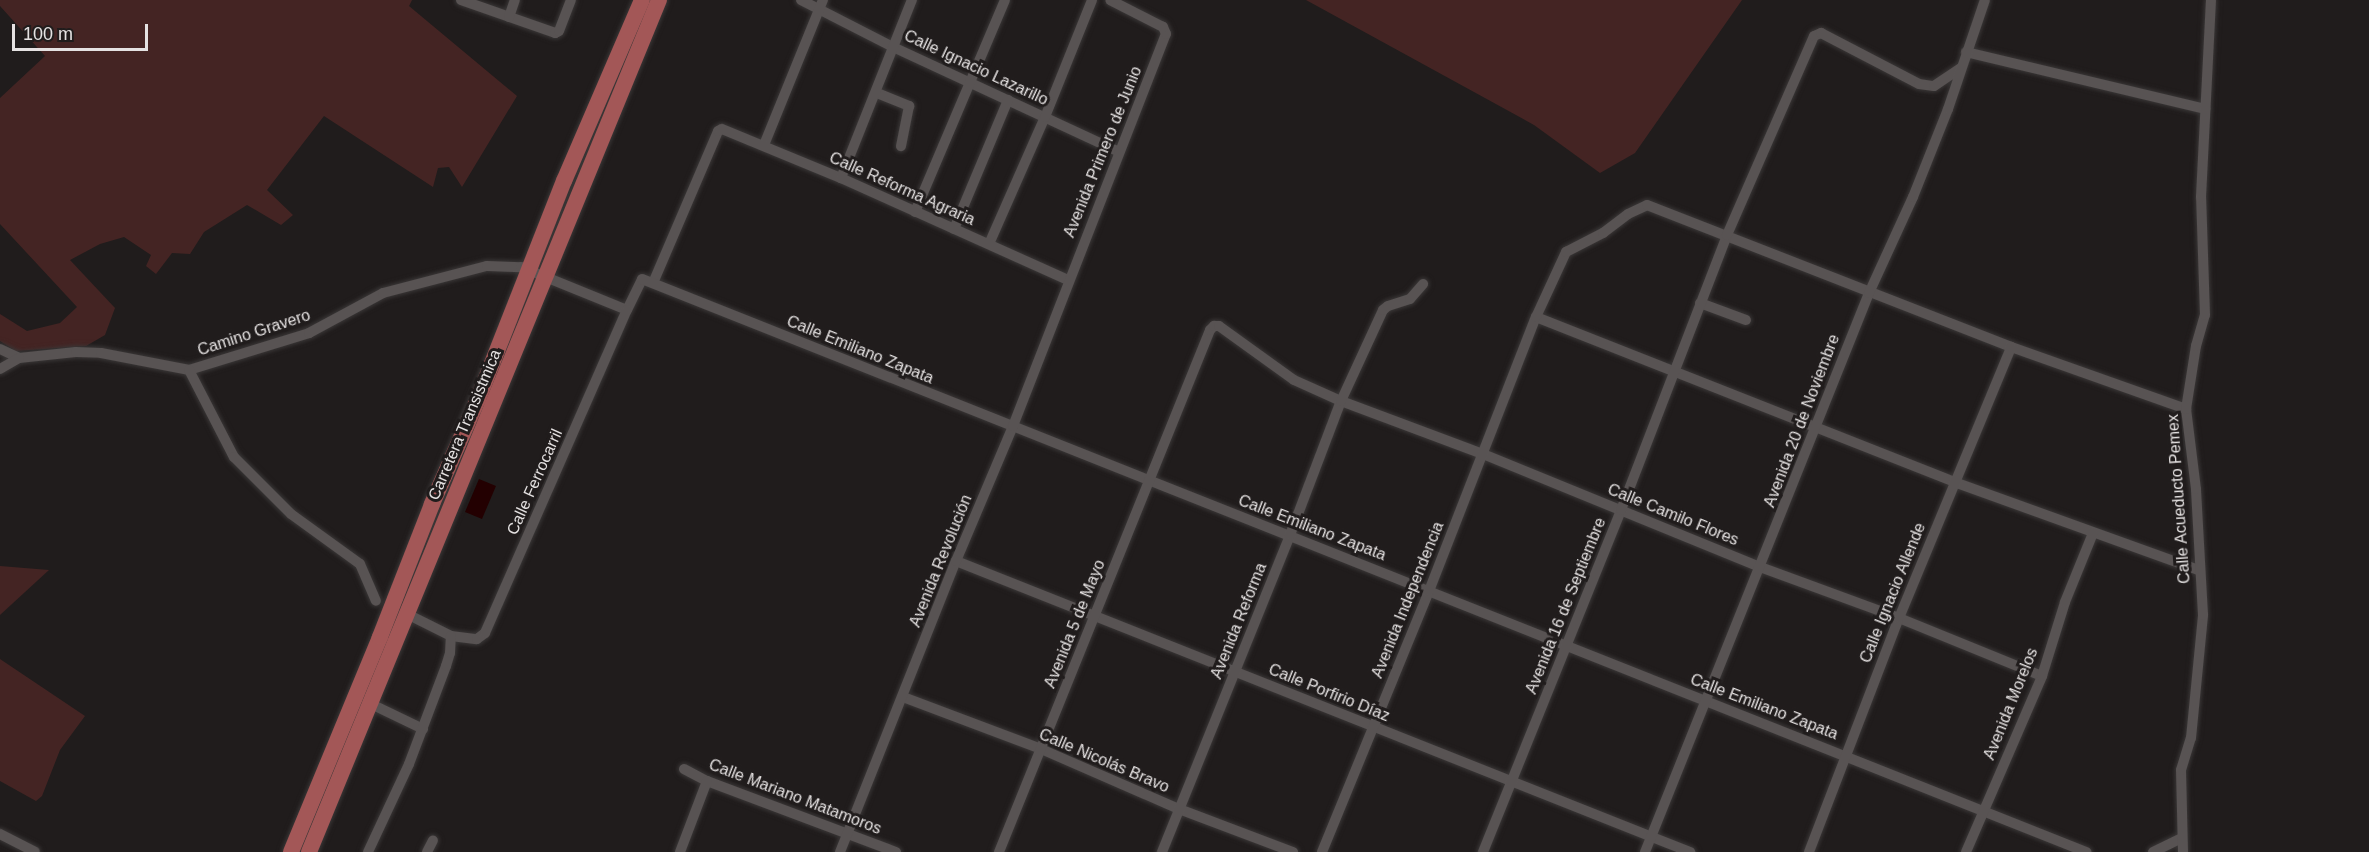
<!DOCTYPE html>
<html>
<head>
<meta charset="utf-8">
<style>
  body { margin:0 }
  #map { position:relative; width:2369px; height:852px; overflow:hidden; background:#201c1c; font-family:Helvetica,sans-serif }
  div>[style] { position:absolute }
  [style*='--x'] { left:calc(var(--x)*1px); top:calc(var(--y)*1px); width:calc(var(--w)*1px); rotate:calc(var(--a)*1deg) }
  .green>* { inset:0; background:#442423 }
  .water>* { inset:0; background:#230001 }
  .roads { filter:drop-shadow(0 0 2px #3a3737) drop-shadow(0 0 2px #3a3737) }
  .minor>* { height:10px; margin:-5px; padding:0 5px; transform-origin:5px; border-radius:5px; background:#585353 }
  .primary>* { height:16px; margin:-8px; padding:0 8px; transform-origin:8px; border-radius:8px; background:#a35757 }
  span { translate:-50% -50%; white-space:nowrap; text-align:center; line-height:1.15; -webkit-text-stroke:6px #201c1c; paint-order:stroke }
  .street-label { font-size:16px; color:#e5e2e2 }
  .scale { position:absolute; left:12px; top:24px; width:136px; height:27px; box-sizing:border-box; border:3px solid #e5e2e2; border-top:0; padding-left:8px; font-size:18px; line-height:21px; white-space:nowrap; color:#e5e2e2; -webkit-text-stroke:4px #201c1c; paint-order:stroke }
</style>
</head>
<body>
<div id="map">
  <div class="green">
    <div style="clip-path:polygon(0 0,412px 0,409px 6px,517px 96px,462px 187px,449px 167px,438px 168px,433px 187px,324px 116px,267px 190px,293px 215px,281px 225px,247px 205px,204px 232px,190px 254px,172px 253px,156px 274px,146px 266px,151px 255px,124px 237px,100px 244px,70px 260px,115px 308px,105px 335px,86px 346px,16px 351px,0 341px,0 314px,27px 331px,60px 323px,77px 307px,0 224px,0 98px,45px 56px,0 6px)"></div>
    <div style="clip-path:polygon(1306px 0,1742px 0,1635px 153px,1600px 173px,1534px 125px)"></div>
    <div style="clip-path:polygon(0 566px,49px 570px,0 615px)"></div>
    <div style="clip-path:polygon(0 659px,85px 716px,60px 750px,42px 796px,36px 801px,0 781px)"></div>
  </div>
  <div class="water">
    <div style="clip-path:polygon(479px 479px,496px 486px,482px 519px,465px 512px)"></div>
  </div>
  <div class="roads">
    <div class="minor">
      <div style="--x:461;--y:0;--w:100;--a:19.3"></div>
      <div style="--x:555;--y:33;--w:4;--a:-27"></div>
      <div style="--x:559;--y:31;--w:33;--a:-69"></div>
      <div style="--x:801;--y:0;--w:103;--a:27.1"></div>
      <div style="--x:893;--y:47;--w:249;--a:24.9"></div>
      <div style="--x:509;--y:17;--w:18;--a:-71"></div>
      <div style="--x:1966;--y:52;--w:246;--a:13.4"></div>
      <div style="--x:877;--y:93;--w:35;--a:22"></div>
      <div style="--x:909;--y:106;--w:41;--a:101.3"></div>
      <div style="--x:764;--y:145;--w:157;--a:-67.9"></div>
      <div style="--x:841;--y:178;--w:192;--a:-68.3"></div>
      <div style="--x:915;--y:212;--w:230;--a:-67"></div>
      <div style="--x:954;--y:229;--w:140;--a:-67.3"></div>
      <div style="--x:989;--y:244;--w:139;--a:-66.2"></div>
      <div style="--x:1045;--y:117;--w:126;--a:-68.1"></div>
      <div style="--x:653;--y:283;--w:165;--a:-66.8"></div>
      <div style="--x:718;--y:131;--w:4;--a:-27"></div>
      <div style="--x:722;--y:129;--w:129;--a:22.4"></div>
      <div style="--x:841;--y:178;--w:249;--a:24.2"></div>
      <div style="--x:1700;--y:303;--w:49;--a:20.3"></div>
      <div style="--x:1536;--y:317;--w:449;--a:21.5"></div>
      <div style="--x:1954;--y:482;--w:260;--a:19.8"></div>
      <div style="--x:0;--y:349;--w:21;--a:25"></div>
      <div style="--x:19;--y:358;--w:57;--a:-6"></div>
      <div style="--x:76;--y:352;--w:25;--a:2"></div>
      <div style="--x:101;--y:353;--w:90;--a:10.9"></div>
      <div style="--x:189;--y:370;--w:126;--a:-17.1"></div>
      <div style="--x:309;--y:333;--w:84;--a:-28.4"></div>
      <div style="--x:383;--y:293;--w:107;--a:-14.6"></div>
      <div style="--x:487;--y:266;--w:34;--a:2"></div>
      <div style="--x:521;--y:267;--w:114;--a:22.1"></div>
      <div style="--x:627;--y:310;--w:34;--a:-64"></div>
      <div style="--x:642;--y:279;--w:1554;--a:21.64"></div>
      <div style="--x:0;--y:369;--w:22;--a:-30"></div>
      <div style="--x:189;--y:370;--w:98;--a:62.7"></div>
      <div style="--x:234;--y:457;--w:81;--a:45"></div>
      <div style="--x:291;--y:514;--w:85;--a:35.9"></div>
      <div style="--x:360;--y:564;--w:40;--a:66.6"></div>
      <div style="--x:956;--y:561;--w:790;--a:21.63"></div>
      <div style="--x:413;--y:617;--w:42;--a:26.6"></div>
      <div style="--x:451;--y:636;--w:26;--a:7"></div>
      <div style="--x:477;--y:639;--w:10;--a:-37"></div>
      <div style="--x:485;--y:633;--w:353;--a:-66.3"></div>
      <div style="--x:903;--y:697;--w:147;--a:20.6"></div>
      <div style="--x:1041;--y:749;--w:150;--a:23.5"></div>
      <div style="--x:1179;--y:809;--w:122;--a:20.7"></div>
      <div style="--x:369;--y:703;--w:60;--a:25.7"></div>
      <div style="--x:684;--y:769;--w:26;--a:28"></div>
      <div style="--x:707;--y:781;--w:202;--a:20.6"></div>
      <div style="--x:0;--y:834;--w:39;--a:27"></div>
      <div style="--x:368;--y:852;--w:97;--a:-65"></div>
      <div style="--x:409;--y:764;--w:105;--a:-69.3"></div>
      <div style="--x:446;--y:666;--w:14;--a:-73"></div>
      <div style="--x:450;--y:653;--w:17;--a:-87"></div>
      <div style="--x:427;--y:852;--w:13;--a:-63"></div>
      <div style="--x:680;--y:852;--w:76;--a:-69.2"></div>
      <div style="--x:840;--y:852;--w:313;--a:-68.3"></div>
      <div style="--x:956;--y:561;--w:147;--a:-67.1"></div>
      <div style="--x:1013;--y:426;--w:421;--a:-68.7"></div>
      <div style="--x:1166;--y:34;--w:8;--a:-113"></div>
      <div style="--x:1163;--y:27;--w:59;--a:-153"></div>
      <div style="--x:999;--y:852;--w:563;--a:-67.99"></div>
      <div style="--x:1210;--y:330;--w:6;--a:-45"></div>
      <div style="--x:1214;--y:326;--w:5;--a:0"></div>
      <div style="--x:1219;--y:326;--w:92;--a:35.8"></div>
      <div style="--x:1294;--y:380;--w:51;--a:24.1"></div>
      <div style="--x:1341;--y:401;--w:152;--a:20.5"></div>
      <div style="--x:1483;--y:454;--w:299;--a:22.2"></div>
      <div style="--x:1760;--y:567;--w:148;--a:20.1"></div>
      <div style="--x:1899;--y:618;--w:154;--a:22.1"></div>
      <div style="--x:1162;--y:852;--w:342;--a:-68"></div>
      <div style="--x:1290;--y:535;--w:143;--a:-69.2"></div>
      <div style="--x:1341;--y:401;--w:100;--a:-65.2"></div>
      <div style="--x:1383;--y:310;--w:6;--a:-39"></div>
      <div style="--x:1388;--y:306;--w:23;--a:-18"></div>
      <div style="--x:1410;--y:299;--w:20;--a:-49"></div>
      <div style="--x:1322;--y:852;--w:282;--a:-67.7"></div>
      <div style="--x:1429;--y:591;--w:294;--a:-68.7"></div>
      <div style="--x:1536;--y:317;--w:72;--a:-65.2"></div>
      <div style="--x:1566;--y:252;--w:42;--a:-27.2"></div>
      <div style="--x:1603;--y:233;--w:31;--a:-37"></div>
      <div style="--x:1628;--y:214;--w:21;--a:-25"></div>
      <div style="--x:1647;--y:205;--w:391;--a:21.3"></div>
      <div style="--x:2011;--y:347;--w:186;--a:19.5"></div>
      <div style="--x:1483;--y:852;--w:369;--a:-68"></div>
      <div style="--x:1621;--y:510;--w:295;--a:-68.9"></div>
      <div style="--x:1727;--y:235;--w:217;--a:-66.4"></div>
      <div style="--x:1814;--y:36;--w:8;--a:-23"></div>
      <div style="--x:1821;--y:33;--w:110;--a:27.5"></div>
      <div style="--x:1919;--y:84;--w:15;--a:8"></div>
      <div style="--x:1934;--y:86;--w:32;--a:-34"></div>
      <div style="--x:1645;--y:852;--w:602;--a:-68.16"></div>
      <div style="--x:1869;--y:293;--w:106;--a:-65.4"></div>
      <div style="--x:1913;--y:197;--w:95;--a:-68.3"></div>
      <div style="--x:1948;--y:109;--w:115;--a:-71.3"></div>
      <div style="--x:1809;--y:852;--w:251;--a:-69"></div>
      <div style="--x:1899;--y:618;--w:293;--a:-67.5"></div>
      <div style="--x:1966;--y:852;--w:192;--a:-66.6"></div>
      <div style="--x:2042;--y:676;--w:77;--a:-72.7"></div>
      <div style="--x:2065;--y:602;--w:74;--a:-67.9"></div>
      <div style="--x:2153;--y:852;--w:32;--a:-26"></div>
      <div style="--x:2183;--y:852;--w:82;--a:-91.4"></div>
      <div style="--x:2181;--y:770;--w:34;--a:-73"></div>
      <div style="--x:2191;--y:738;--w:124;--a:-84.4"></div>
      <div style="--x:2203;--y:615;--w:126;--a:-93.2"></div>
      <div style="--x:2196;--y:489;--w:81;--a:-97.1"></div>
      <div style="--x:2186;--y:409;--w:64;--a:-81"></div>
      <div style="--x:2196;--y:346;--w:32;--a:-74"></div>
      <div style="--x:2205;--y:315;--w:118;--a:-91.9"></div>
      <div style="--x:2201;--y:197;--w:197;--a:-87.1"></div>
    </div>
    <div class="primary">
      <div style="--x:291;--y:852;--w:233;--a:-67.5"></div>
      <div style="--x:380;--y:637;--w:143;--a:-68.6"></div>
      <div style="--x:432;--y:504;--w:115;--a:-66.3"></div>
      <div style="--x:478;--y:399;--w:234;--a:-68.5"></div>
      <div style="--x:564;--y:181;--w:197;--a:-66.7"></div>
      <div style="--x:309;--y:852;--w:921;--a:-67.67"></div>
    </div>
  </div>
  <div class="street-label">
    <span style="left:976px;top:68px;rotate:25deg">Calle Ignacio Lazarillo</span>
    <span style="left:1103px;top:152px;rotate:-68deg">Avenida Primero de Junio</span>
    <span style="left:902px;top:189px;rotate:24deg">Calle Reforma Agraria</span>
    <span style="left:254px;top:333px;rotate:-18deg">Camino Gravero</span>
    <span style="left:860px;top:350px;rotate:22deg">Calle Emiliano Zapata</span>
    <span style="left:1802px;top:421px;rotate:-69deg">Avenida 20 de Noviembre</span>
    <span style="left:465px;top:425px;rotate:-67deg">Carretera Transistmica</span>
    <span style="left:535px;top:482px;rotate:-66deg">Calle Ferrocarril</span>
    <span style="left:2179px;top:499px;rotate:-94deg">Calle Acueducto Pemex</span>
    <span style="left:1673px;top:515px;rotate:22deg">Calle Camilo Flores</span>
    <span style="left:1312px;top:528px;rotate:21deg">Calle Emiliano Zapata</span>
    <span style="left:941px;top:561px;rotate:-68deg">Avenida Revolución</span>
    <span style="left:1893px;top:593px;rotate:-68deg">Calle Ignacio Allende</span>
    <span style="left:1408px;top:600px;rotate:-68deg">Avenida Independencia</span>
    <span style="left:1566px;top:606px;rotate:-68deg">Avenida 16 de Septiembre</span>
    <span style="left:1239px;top:621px;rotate:-68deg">Avenida Reforma</span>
    <span style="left:1075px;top:624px;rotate:-68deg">Avenida 5 de Mayo</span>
    <span style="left:1329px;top:693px;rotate:22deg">Calle Porfirio Díaz</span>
    <span style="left:2011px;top:704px;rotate:-68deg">Avenida Morelos</span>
    <span style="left:1764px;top:707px;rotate:21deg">Calle Emiliano Zapata</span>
    <span style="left:1104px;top:761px;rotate:23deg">Calle Nicolás Bravo</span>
    <span style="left:795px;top:797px;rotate:21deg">Calle Mariano Matamoros</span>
  </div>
  <div class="scale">100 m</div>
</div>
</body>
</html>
